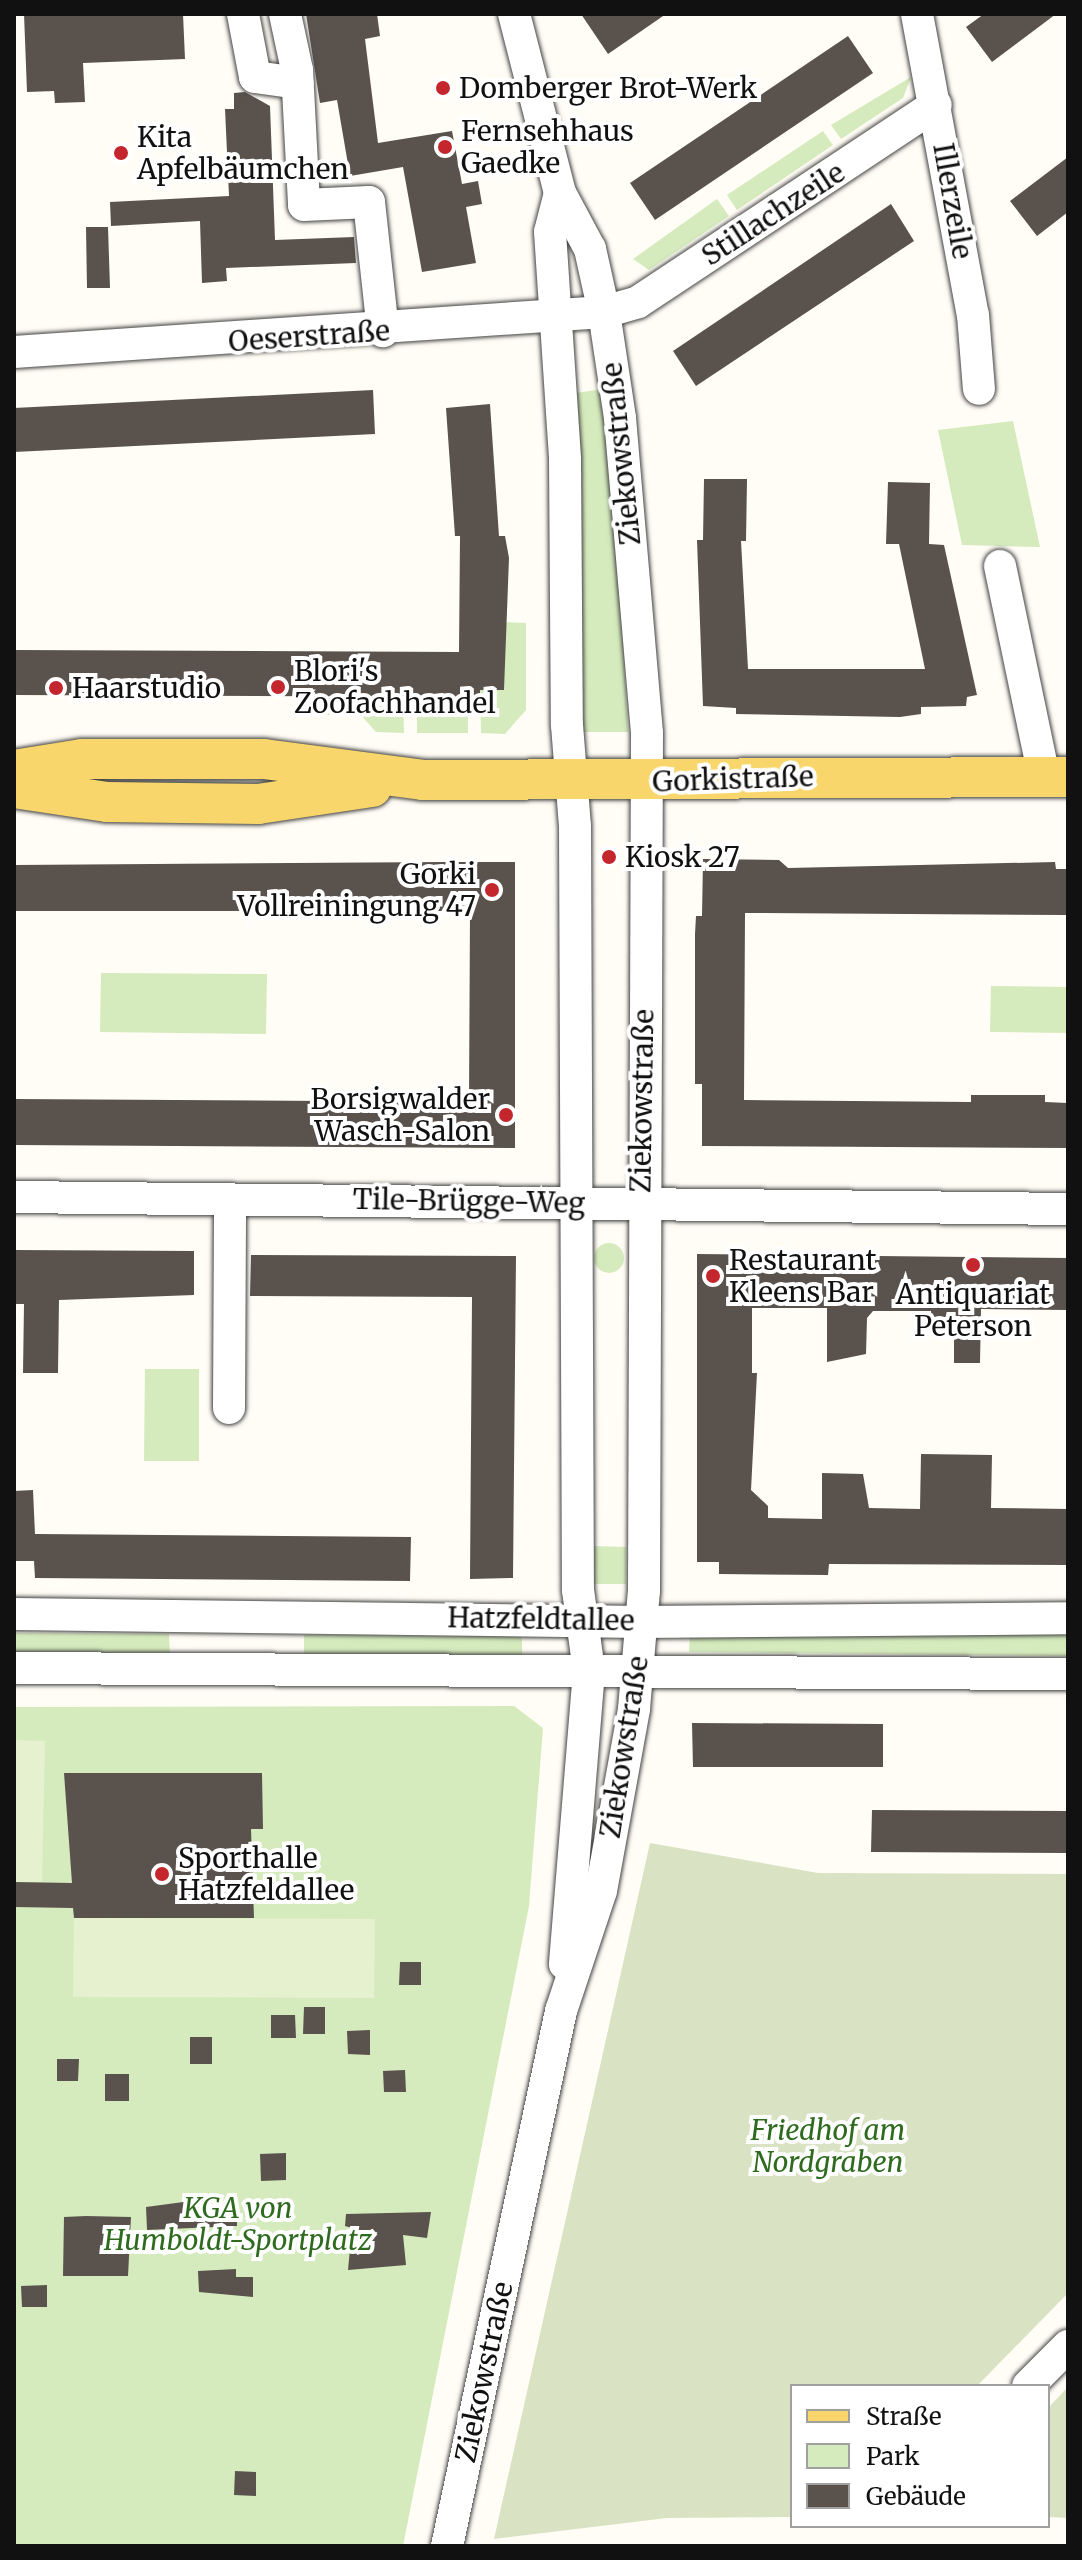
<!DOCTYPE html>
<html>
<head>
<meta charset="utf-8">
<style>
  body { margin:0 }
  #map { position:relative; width:1082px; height:2560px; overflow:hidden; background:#fffdf5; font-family:Merriweather,serif }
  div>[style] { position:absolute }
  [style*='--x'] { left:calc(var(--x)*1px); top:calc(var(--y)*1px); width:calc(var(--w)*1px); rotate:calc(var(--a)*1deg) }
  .green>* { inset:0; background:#d5ebbd }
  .round { border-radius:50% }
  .cemetery>* { inset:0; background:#d9e3c4 }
  .pitch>* { inset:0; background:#e6f2cf }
  .building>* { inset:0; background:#5a524d }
  .roads { filter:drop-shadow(0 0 2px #444) drop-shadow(0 0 2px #444) }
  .minor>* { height:32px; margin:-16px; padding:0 16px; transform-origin:16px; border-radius:16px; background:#fff }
  .major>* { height:40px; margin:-20px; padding:0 20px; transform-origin:20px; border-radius:20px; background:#f9d66b }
  .dots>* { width:22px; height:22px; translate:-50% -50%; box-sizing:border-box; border:4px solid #fff; border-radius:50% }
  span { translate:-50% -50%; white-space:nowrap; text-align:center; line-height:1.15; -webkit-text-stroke:8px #fff; paint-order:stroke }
  .poi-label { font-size:28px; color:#111 }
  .left { translate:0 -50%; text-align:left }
  .right { translate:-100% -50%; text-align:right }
  .street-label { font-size:28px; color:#111 }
  .park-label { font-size:28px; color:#2f6b1f; font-style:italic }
  .frame { position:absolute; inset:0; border:16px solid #111; pointer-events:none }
  .legend { position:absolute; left:790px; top:2384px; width:260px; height:144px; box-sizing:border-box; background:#fff; border:2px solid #a0a0a0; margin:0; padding:10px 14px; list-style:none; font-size:24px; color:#111 }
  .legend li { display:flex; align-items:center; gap:16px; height:40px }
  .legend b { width:40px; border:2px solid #a0a0a0 }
</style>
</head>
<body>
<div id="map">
  <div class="green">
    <div style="clip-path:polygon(911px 77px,903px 98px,841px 139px,831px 125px)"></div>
    <div style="clip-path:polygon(823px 131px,833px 145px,737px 210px,727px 195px)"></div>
    <div style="clip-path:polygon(717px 199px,729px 216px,649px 270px,633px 259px)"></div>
    <div style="clip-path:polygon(603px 389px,622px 621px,628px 732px,583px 732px,576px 393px)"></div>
    <div style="clip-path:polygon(1013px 421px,1040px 547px,962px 545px,938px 430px)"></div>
    <div style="clip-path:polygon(504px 622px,526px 623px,526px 710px,505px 734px,481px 733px,480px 690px)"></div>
    <div style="clip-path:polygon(306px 696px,346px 696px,346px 715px,306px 715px)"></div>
    <div style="clip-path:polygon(361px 696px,403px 696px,404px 733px,376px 732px,361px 715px)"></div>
    <div style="clip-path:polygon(417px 696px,468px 696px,468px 733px,417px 733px)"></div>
    <div style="clip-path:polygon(101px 973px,267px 974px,266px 1034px,100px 1032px)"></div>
    <div style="clip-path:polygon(991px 986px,1068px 987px,1067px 1033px,990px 1032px)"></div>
    <div class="round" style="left:594px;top:1243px;width:30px;height:30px"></div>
    <div style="clip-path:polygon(145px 1369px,199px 1369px,199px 1461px,144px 1461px)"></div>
    <div style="clip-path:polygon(594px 1546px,626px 1547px,626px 1584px,594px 1584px)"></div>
    <div style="clip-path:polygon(690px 1631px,1068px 1634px,1068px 1656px,689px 1652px)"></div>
    <div style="clip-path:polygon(14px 1633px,169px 1634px,170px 1658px,14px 1657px)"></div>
    <div style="clip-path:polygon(304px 1635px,522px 1636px,522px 1659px,304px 1658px)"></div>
    <div style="clip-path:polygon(514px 1706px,543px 1728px,529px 1906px,403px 2546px,14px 2546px,14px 1707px)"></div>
  </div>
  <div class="cemetery">
    <div style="clip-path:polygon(650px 1843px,818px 1873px,1068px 1874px,1068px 2293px,977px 2386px,792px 2386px,792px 2517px,667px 2518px,494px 2539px)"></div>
    <div style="clip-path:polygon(1068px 2387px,1068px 2518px,1048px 2517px,1048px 2408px)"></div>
  </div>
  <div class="pitch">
    <div style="clip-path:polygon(14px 1740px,45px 1741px,42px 1882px,14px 1882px)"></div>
    <div style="clip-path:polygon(74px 1918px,375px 1919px,374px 1998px,73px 1997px)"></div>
  </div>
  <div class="building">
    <div style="clip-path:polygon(24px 14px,183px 14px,185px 59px,83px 63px,85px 102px,55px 103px,54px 91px,27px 92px)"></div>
    <div style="clip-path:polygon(306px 14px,377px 14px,380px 36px,365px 39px,378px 143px,452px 131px,462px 184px,478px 181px,482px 204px,466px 207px,476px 263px,422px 272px,403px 167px,350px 176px,337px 100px,320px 103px)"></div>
    <div style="clip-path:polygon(581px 14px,666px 14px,608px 54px)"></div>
    <div style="clip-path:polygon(984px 14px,1056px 14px,992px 62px,966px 27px)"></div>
    <div style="clip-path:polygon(848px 36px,873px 73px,655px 220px,630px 183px)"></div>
    <div style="clip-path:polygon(245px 92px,270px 106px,275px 240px,354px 237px,356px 263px,226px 268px,227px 281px,202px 283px,200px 221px,111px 226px,110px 202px,229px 196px,225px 109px,234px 109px,234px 93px)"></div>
    <div style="clip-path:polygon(1068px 157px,1068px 212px,1037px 236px,1010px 201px)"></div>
    <div style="clip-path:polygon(891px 204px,914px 241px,696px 386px,673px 351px)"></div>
    <div style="clip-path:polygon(86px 227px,108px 227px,110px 288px,87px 288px)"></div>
    <div style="clip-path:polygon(373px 390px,375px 434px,14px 452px,14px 408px)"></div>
    <div style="clip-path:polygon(490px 404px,499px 536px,505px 536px,509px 558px,504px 690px,480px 690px,480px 697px,14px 695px,14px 650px,459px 652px,460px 536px,455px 536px,446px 408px)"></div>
    <div style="clip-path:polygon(704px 479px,747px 479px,746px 541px,741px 541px,748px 669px,925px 669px,899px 544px,886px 544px,888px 482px,930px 483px,929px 544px,944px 545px,977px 695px,967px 697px,966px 706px,921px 707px,921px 714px,900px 717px,736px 714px,736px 708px,703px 706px,697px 540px,703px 540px)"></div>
    <div style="clip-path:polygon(703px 859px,779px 860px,788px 868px,1055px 862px,1056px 869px,1068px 869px,1068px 915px,745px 913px,744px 1100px,971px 1102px,971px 1095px,1045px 1095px,1045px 1102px,1068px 1103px,1068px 1148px,702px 1146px,702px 1084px,695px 1084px,695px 934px,696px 916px,702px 916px)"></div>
    <div style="clip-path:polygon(444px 862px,515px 862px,515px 1148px,14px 1145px,14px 1099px,469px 1102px,470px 911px,14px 911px,14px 865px)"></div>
    <div style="clip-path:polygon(14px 1250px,194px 1251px,194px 1295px,59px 1300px,58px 1373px,23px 1373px,24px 1304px,14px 1304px)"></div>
    <div style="clip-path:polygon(697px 1254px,1068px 1258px,1068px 1310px,981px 1309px,980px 1363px,954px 1363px,954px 1321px,931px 1320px,931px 1311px,873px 1311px,867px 1318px,866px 1354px,827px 1362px,827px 1308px,752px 1308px,752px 1373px,757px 1373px,751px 1490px,768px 1506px,768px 1518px,822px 1519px,822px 1473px,863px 1474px,869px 1508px,920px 1509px,921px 1454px,992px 1455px,991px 1508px,1068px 1509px,1068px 1565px,829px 1564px,828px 1575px,719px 1574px,719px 1562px,697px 1562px)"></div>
    <div style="clip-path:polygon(251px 1255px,516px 1256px,513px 1578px,470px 1579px,472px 1297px,250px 1296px)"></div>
    <div style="clip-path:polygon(33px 1490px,35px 1534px,411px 1537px,410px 1581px,35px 1578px,34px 1561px,14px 1561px,14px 1491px)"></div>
    <div style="clip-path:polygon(692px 1723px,883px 1724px,883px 1767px,693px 1767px)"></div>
    <div style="clip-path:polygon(64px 1773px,262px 1773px,263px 1829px,251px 1829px,254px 1918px,74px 1918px,73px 1908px,14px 1907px,14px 1882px,72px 1883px)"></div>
    <div style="clip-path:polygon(872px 1810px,1068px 1811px,1068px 1853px,871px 1852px)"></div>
    <div style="clip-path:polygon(400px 1962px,421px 1962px,421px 1985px,399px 1985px)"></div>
    <div style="clip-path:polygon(304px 2007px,325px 2007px,325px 2034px,303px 2034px)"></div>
    <div style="clip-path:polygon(271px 2015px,295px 2015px,296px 2038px,271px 2038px)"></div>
    <div style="clip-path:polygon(370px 2030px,370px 2055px,348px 2054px,347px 2031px)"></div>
    <div style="clip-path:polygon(190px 2037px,212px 2037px,212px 2064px,190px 2064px)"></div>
    <div style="clip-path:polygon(57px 2059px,79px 2059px,78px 2081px,57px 2081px)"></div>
    <div style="clip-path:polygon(405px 2070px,406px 2092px,384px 2092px,383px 2071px)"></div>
    <div style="clip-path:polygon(105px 2074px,129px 2074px,129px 2101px,105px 2101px)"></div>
    <div style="clip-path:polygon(286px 2153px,286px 2180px,261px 2181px,260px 2154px)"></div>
    <div style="clip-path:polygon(206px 2199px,207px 2206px,237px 2206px,237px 2226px,147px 2230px,146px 2207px)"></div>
    <div style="clip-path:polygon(431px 2212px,427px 2238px,403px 2235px,406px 2265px,348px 2270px,352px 2228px,345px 2226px,346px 2214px)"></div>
    <div style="clip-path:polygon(86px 2216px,131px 2217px,128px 2276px,63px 2276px,64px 2217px)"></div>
    <div style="clip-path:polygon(236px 2269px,236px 2277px,253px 2277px,253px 2297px,199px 2292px,198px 2271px)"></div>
    <div style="clip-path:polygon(47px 2285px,47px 2307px,22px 2307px,21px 2286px)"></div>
    <div style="clip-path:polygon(235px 2471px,256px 2472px,256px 2496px,234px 2495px)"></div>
  </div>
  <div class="roads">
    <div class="minor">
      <div style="--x:243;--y:14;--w:64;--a:79.2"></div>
      <div style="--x:255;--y:77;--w:43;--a:7.9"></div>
      <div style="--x:285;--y:14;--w:57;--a:77.9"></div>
      <div style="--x:297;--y:70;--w:135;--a:87"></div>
      <div style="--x:304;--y:205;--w:65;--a:-2.6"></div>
      <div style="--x:369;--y:202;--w:130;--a:83.8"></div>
      <div style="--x:917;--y:14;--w:306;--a:79.5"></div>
      <div style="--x:973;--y:315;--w:74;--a:85.4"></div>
      <div style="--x:560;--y:193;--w:40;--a:104.4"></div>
      <div style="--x:550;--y:232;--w:228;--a:86.2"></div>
      <div style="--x:565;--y:460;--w:265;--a:89.6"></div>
      <div style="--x:567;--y:725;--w:101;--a:85.5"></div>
      <div style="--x:575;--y:826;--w:764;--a:89.78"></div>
      <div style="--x:578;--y:1590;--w:82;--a:82.3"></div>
      <div style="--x:589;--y:1671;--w:294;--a:94.7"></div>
      <div style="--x:14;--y:352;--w:591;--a:-3.88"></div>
      <div style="--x:604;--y:312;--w:35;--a:-16"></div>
      <div style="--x:638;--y:302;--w:357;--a:-33.5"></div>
      <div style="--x:1000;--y:566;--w:216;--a:78.2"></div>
      <div style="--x:14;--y:1197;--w:1054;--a:0.65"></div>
      <div style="--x:229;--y:1408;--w:209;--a:-89.7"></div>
      <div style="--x:14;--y:1614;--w:628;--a:0.73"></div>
      <div style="--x:642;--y:1622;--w:426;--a:-0.5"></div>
      <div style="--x:14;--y:1668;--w:1054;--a:0.33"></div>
      <div style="--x:1028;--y:2386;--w:57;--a:-45"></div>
      <div style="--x:447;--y:2546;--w:547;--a:-77.97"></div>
      <div style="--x:561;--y:2011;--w:126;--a:-71.6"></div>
      <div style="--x:601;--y:1891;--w:185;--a:-79.7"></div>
      <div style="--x:634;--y:1709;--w:118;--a:-85.2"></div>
      <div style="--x:644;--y:1591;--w:858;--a:-89.8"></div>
      <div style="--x:647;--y:733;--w:316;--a:-94.9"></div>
      <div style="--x:620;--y:418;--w:107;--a:-98.6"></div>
      <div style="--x:604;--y:312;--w:65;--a:-102.5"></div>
      <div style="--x:590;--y:249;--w:64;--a:-118.2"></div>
      <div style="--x:560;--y:193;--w:185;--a:-104.4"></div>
    </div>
    <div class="major">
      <div style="--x:14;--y:770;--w:69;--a:-9.2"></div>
      <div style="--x:82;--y:759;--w:182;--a:0"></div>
      <div style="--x:264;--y:759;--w:160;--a:7.5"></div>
      <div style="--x:423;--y:780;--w:645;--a:-0.27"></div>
      <div style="--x:14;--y:788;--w:94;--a:8.6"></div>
      <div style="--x:107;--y:802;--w:151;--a:0.8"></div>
      <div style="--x:258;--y:804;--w:115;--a:-8.5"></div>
    </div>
  </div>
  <div class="dots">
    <div style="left:443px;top:88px;background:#c4262e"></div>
    <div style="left:445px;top:147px;background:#c4262e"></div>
    <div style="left:121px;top:153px;background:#c4262e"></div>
    <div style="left:278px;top:687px;background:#c4262e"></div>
    <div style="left:56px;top:688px;background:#c4262e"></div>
    <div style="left:609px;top:857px;background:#c4262e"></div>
    <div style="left:492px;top:890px;background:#c4262e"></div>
    <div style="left:506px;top:1115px;background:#c4262e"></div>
    <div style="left:973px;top:1265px;background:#c4262e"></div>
    <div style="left:713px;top:1276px;background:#c4262e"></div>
    <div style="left:162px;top:1874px;background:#c4262e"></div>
  </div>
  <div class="poi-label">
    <span class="left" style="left:459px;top:88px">Domberger Brot-Werk</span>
    <span class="left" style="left:461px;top:147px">Fernsehhaus<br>Gaedke</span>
    <span class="left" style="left:137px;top:153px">Kita<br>Apfelbäumchen</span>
    <span class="left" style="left:294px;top:687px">Blori's<br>Zoofachhandel</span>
    <span class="left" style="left:72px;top:688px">Haarstudio</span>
    <span class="left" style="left:625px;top:857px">Kiosk 27</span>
    <span class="right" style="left:476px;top:890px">Gorki<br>Vollreiningung 47</span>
    <span class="right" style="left:490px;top:1115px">Borsigwalder<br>Wasch-Salon</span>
    <span class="left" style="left:729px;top:1276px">Restaurant<br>Kleens Bar</span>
    <span style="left:973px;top:1310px">Antiquariat<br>Peterson</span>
    <span class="left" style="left:178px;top:1874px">Sporthalle<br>Hatzfeldallee</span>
  </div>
  <div class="street-label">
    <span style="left:953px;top:201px;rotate:80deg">Illerzeile</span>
    <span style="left:773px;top:214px;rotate:-33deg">Stillachzeile</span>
    <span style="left:309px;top:336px;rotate:-4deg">Oeserstraße</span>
    <span style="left:621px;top:454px;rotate:-96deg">Ziekowstraße</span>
    <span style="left:733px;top:779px;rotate:-2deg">Gorkistraße</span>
    <span style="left:642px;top:1101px;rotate:-89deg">Ziekowstraße</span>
    <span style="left:469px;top:1201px;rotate:1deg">Tile-Brügge-Weg</span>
    <span style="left:541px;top:1619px;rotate:1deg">Hatzfeldtallee</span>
    <span style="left:624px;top:1747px;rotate:-81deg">Ziekowstraße</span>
    <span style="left:484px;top:2372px;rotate:-78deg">Ziekowstraße</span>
  </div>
  <div class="park-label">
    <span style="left:828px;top:2146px">Friedhof am<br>Nordgraben</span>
    <span style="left:238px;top:2224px">KGA von<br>Humboldt-Sportplatz</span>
  </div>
  <div class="frame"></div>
  <ul class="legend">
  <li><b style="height:10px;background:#f9d66b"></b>Straße</li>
  <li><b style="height:22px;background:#d5ebbd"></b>Park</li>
  <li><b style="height:22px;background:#5a524d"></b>Gebäude</li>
  </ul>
</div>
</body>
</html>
